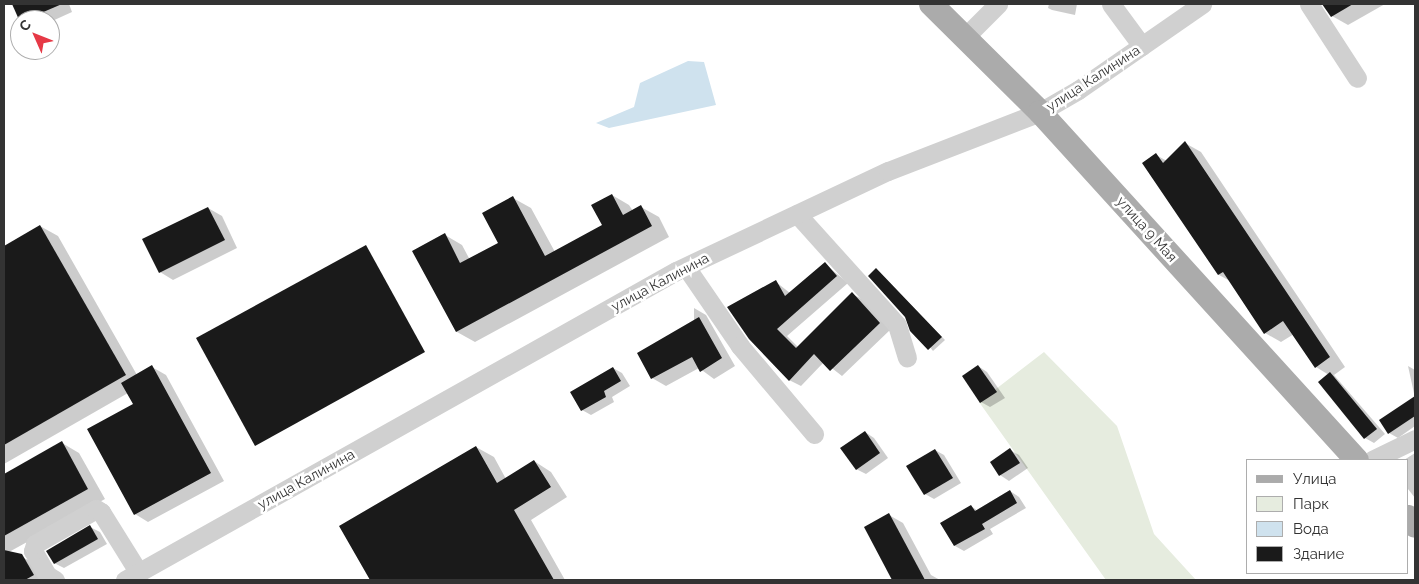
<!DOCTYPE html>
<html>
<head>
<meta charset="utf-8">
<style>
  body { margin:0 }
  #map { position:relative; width:1419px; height:584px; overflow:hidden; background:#fff; font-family:Raleway,sans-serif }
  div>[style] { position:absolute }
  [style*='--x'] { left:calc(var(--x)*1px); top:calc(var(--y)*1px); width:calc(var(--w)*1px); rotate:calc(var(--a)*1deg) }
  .green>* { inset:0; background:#e6ecdf }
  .water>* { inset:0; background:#cfe2ee }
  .shadow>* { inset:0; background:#0003 }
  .building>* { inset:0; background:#1a1a1a }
  .minor>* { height:19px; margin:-9.5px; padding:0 9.5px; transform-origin:9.5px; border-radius:9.5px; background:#d0d0d0 }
  .major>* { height:24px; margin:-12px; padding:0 12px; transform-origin:12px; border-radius:12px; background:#ababab }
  span { translate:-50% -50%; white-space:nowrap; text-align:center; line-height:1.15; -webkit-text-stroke:5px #fff; paint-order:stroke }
  .street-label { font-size:14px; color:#333 }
  .frame { position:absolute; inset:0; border:5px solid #333; pointer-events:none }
  .legend { position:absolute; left:1246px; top:459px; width:162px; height:115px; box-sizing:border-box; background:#fff; border:1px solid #adadad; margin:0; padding:6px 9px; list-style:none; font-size:15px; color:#333 }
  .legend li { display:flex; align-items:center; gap:10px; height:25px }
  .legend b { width:25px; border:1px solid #adadad }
  .north { position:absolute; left:10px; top:10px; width:50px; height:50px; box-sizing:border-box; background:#fff; border:1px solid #adadad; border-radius:50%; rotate:314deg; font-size:14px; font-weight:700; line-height:20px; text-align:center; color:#333 }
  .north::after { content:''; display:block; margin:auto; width:18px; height:22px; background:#e63946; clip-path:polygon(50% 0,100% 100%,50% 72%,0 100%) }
</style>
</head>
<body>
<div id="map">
  <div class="green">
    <div style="clip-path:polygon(1044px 352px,1117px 426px,1154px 534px,1196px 580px,1106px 580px,979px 402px)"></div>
  </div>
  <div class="water">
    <div style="clip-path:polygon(688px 61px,704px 62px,716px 105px,609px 128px,596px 123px,634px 107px,640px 83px)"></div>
  </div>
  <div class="shadow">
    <div style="clip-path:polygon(13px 4px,69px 4px,72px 12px,50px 22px,20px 20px)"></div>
    <div style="clip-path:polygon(1049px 4px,1077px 4px,1075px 15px,1052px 10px,1048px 8px)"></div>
    <div style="clip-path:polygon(1324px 4px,1385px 4px,1348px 25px,1332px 16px)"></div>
    <div style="clip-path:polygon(1185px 143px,1201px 152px,1345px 367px,1334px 375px,1385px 434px,1374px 443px,1365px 438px,1329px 375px,1316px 367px,1294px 334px,1281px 342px,1265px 333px,1230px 281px,1219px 275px,1156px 155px,1167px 161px)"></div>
    <div style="clip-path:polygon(612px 195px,629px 205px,633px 211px,641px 207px,659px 217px,669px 237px,475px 342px,457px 332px,414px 251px,445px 235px,462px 245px,470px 260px,500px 244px,513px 198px,531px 208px,555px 252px,604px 225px)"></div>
    <div style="clip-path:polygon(208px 208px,222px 216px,237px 248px,173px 280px,160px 272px)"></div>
    <div style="clip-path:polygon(40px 226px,58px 236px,137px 375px,152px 367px,166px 375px,224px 481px,148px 522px,135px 514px,134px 404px,128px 393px,4px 464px,4px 247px)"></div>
    <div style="clip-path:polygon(825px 264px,848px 283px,787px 336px,798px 347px,852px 294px,864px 300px,890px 330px,842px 376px,824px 362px,801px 386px,789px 380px,750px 338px,776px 282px,790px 293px)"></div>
    <div style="clip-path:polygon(877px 270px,945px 340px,933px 351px,906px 317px)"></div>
    <div style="clip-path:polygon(694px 308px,706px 315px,735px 366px,714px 379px,699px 368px,666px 386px,652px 378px,694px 321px)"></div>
    <div style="clip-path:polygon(978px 366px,987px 372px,1005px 398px,990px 407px,981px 402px)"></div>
    <div style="clip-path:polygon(1408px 366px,1415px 370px,1415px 426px,1398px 438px,1389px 433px,1381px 421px,1415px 398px)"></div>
    <div style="clip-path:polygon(613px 368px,622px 373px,630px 386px,612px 397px,614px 402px,591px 415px,582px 410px)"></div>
    <div style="clip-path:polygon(865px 432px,874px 438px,888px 458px,866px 474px,856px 469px)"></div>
    <div style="clip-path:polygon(62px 443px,79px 453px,105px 499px,9px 552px,40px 565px,48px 580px,4px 580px,4px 475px)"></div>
    <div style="clip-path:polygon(476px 447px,494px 457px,506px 479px,534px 461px,551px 472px,567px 497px,531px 520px,565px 580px,372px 580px,341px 526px)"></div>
    <div style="clip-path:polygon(935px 450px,944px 455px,961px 483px,934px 499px,925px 494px)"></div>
    <div style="clip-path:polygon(1010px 450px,1019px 455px,1028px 468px,1009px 481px,1000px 475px,991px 462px)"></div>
    <div style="clip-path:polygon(1415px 453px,1415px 498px,1408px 489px,1408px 460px,1404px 460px)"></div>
    <div style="clip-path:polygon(1010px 491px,1019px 497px,1026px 508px,990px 529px,993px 534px,964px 551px,955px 546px,942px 523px,971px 506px,978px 511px)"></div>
    <div style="clip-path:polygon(889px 515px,903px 523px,931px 575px,940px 580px,894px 580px,866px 527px)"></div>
    <div style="clip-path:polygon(90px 527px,100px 532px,107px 544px,64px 568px,54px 563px)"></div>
  </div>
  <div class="building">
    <div style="clip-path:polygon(12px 4px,62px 4px,20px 22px)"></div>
    <div style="clip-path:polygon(1322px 4px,1353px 4px,1331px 17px)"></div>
    <div style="clip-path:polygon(1185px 141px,1330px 357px,1315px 368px,1283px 321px,1264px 334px,1223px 272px,1218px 275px,1142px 163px,1156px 153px,1163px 163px)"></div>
    <div style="clip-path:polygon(612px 194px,623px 215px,641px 205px,652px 226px,456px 332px,412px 251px,445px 233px,460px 263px,498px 243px,482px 213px,513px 196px,545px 256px,602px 225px,591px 205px)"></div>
    <div style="clip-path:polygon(208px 207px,225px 240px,159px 273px,142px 239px)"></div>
    <div style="clip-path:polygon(40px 225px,126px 375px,4px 445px,4px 246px)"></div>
    <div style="clip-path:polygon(366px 245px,425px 352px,255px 446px,196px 338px)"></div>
    <div style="clip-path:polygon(825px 262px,837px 276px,777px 329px,796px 348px,852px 292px,880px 323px,830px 371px,814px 354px,789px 381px,749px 339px,727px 307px,776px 280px,785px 296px)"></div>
    <div style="clip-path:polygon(876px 268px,942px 337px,928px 350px,910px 331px,905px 317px,868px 276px)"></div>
    <div style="clip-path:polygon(699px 317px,722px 358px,700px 372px,692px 357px,651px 379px,637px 353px)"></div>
    <div style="clip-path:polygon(152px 365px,211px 473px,134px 515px,87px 429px,133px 404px,121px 383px)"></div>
    <div style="clip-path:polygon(978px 365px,997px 392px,980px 403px,962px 376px)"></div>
    <div style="clip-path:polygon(613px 367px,621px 381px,604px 391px,606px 397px,581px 411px,570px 392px)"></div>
    <div style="clip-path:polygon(1330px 372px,1377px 429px,1364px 439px,1318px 382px)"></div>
    <div style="clip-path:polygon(1415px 396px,1415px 416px,1388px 434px,1379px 420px)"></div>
    <div style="clip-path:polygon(865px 431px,880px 453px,856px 470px,840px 448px)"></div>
    <div style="clip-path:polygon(62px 441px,88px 489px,4px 536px,4px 474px)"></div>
    <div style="clip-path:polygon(476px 446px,497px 483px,534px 460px,551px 487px,514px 510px,554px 580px,370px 580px,339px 526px)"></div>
    <div style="clip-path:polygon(1010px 448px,1020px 463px,999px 476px,990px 462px)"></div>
    <div style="clip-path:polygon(935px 449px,953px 478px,924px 495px,906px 466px)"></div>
    <div style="clip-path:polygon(1010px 490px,1017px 503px,982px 524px,985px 529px,954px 546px,940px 523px,971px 505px,975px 511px)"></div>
    <div style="clip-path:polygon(889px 513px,925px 580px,892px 580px,864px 527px)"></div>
    <div style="clip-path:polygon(90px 525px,98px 539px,54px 564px,46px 551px)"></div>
    <div style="clip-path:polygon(4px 550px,22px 554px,34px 575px,25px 580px,4px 580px)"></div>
  </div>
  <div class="minor">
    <div style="--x:1111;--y:4;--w:52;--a:53.6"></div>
    <div style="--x:1309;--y:4;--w:88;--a:57"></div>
    <div style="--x:965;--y:37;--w:47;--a:-45"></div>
    <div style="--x:797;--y:214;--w:149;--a:48"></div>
    <div style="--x:897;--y:325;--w:34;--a:73"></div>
    <div style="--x:686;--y:267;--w:96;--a:55.6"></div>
    <div style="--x:740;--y:346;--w:115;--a:49.9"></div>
    <div style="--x:1372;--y:460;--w:48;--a:-26"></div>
    <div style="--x:55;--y:580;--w:9;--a:-148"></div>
    <div style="--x:47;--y:575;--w:28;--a:-120"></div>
    <div style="--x:33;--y:551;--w:7;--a:-74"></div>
    <div style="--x:35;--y:544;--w:70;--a:-29.8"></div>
    <div style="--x:96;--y:509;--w:6;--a:31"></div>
    <div style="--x:101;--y:512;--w:72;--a:58.1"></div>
    <div style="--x:125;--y:580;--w:632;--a:-29.28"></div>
    <div style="--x:676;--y:271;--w:234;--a:-25.3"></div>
    <div style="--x:888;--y:171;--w:163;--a:-21.2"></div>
    <div style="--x:1040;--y:112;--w:44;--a:-30.1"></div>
    <div style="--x:1078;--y:90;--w:151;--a:-34.7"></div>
  </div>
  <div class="major">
    <div style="--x:931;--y:4;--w:153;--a:44.7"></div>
    <div style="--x:1040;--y:112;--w:471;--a:47.7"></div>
    <div style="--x:1408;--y:517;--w:11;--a:52"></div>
  </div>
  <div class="street-label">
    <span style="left:1093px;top:78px;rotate:-33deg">улица Калинина</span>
    <span style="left:1147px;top:229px;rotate:48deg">улица 9 Мая</span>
    <span style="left:660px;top:282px;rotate:-28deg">улица Калинина</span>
    <span style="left:306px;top:479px;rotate:-29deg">улица Калинина</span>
  </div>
  <div class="frame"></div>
  <ul class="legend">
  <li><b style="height:6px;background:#ababab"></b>Улица</li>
  <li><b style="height:14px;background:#e6ecdf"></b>Парк</li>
  <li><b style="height:14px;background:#cfe2ee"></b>Вода</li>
  <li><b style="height:14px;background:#1a1a1a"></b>Здание</li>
  </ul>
  <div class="north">С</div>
</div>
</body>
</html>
